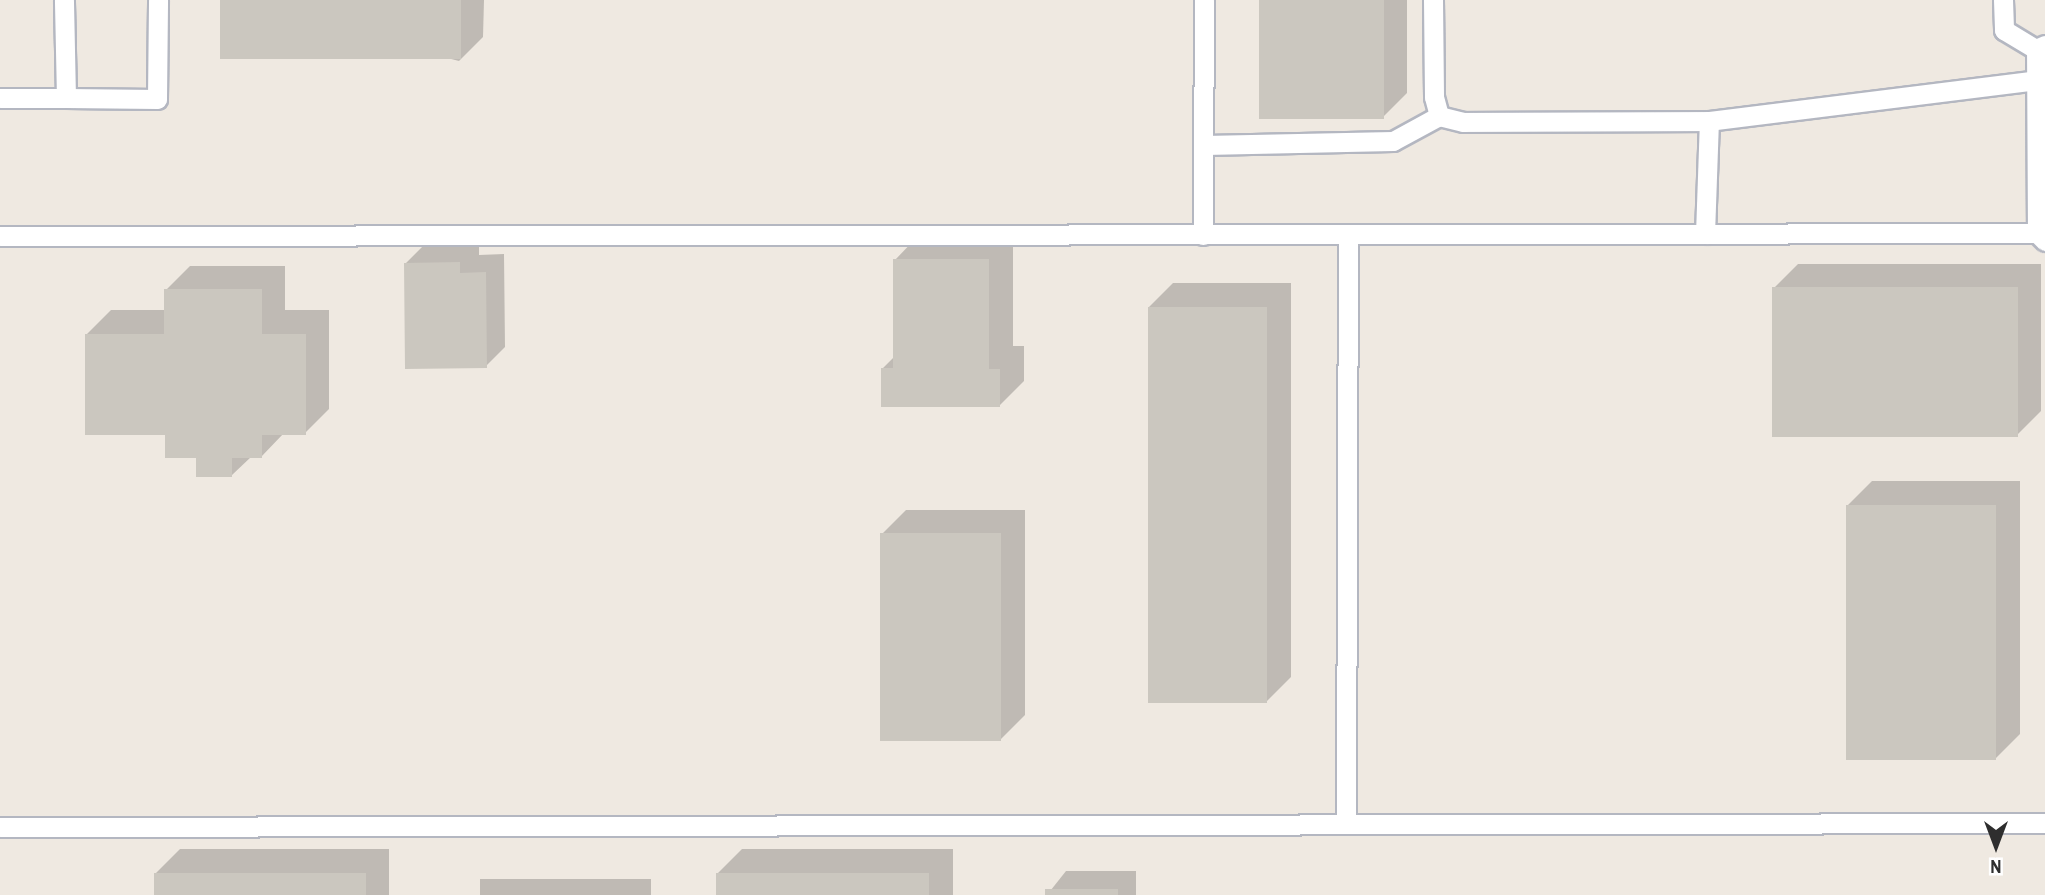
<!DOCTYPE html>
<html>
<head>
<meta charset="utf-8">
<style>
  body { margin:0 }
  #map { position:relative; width:2045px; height:895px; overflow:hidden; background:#efe9e1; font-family:"Archivo Narrow",sans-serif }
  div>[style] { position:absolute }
  .shadow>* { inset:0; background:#0003; transform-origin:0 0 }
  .building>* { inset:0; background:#cbc7bf; transform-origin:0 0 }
  .roads { filter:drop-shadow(2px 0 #b4b7c1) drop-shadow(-2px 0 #b4b7c1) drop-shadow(0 2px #b4b7c1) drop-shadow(0 -2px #b4b7c1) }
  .service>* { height:19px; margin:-9.5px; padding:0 9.5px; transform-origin:9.5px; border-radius:9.5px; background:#fff }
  span { translate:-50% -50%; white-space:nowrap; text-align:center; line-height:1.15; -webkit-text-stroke:6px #fff; paint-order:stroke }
  .north { position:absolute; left:1961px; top:811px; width:70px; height:70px; -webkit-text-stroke:5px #fff; paint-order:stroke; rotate:180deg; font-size:19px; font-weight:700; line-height:28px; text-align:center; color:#2e2e2e }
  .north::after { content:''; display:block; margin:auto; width:24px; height:32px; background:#2e2e2e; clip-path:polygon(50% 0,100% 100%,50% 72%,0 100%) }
</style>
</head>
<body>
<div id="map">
  <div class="shadow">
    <div style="clip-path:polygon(221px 0,484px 0,483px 37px,459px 61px)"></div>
    <div style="clip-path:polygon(1261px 0,1407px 0,1407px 93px,1383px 117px)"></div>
    <div style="clip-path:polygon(919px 235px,1013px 235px,1013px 346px,1024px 346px,1024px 381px,1000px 405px,883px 368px,895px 356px,895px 260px)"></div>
    <div style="clip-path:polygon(479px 244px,479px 255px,504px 254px,505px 347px,486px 366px,405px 264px,424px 245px)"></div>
    <div style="clip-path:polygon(1798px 264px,2041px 264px,2041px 411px,2017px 435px,1774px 288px)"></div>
    <div style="clip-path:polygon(190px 266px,285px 266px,285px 310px,329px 310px,329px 409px,305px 433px,284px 433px,261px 457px,251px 457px,232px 475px,167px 433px,87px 334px,111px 310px,166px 310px,166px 290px)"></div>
    <div style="clip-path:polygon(1173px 283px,1291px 283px,1291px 677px,1267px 701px,1149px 307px)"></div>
    <div style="clip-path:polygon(1872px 481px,2020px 481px,2020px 734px,1996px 758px,1848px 505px)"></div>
    <div style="clip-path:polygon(906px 510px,1025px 510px,1025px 715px,1001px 739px,882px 534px)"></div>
    <div style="clip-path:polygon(180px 849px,389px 849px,389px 895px,156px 895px,156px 873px)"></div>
    <div style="clip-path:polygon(742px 849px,953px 849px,953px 895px,718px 895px,718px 873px)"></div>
    <div style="clip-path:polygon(1066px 871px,1136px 871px,1136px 895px,1047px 895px)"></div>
    <div style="left:480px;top:879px;width:171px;height:23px"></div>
  </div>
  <div class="building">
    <div style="left:220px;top:0;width:241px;height:59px"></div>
    <div style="left:1259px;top:0;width:125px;height:119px"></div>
    <div style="clip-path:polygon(893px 259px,989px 259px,989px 369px,1000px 369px,1000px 407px,881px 407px,881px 368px,893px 368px)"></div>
    <div style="clip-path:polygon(460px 262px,460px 273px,486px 272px,487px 368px,405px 369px,404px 263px)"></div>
    <div style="left:1772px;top:287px;width:246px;height:150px"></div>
    <div style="clip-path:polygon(164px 289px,262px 289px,262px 334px,306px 334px,306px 435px,262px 435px,262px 458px,232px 458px,232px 477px,196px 477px,196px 458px,165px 458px,165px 435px,85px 435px,85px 334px,164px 334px)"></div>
    <div style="left:1148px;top:307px;width:119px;height:396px"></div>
    <div style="left:1846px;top:505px;width:150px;height:255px"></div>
    <div style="left:880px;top:533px;width:121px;height:208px"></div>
    <div style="left:154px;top:873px;width:212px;height:22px"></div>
    <div style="left:716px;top:873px;width:213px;height:22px"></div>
    <div style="left:1045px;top:889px;width:73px;height:6px"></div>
  </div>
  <div class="roads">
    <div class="service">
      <div style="left:1433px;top:0;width:97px;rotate:89.4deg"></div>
      <div style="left:1434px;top:97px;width:20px;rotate:75deg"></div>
      <div style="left:1439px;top:116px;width:25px;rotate:14deg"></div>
      <div style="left:1463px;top:122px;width:246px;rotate:-0.2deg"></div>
      <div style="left:1709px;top:121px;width:339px;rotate:-7.1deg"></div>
      <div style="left:2003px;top:0;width:30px;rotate:88deg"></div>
      <div style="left:2004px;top:30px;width:37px;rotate:31deg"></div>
      <div style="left:0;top:98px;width:66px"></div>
      <div style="left:66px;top:98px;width:98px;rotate:-91.2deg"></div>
      <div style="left:66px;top:98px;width:91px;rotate:0.6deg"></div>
      <div style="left:157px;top:99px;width:99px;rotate:-89.4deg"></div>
      <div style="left:1204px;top:145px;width:189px;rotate:-1.2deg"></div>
      <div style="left:1393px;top:141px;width:52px;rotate:-28.5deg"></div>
      <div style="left:2037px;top:233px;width:184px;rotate:-90.3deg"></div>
      <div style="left:2036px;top:49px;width:10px;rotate:-24deg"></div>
      <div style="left:1705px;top:234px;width:113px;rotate:-88deg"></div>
      <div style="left:1203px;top:235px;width:235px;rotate:-89.8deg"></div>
      <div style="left:0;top:236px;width:2037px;rotate:-0.08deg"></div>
      <div style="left:2037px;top:233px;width:11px;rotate:45deg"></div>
      <div style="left:1346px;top:824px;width:589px;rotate:-89.81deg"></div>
      <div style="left:0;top:827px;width:2045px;rotate:-0.11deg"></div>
    </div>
  </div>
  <div class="north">N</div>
</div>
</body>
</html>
